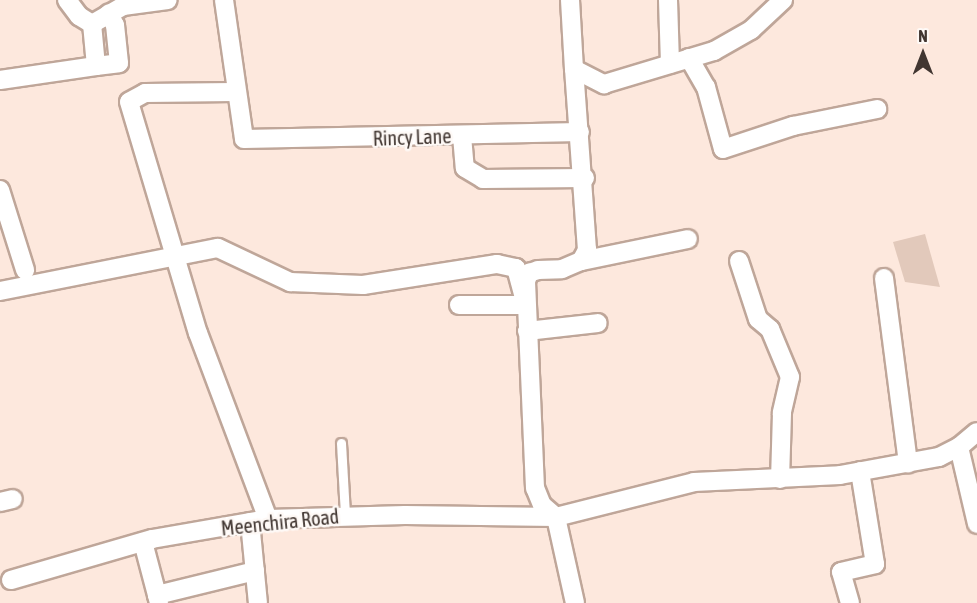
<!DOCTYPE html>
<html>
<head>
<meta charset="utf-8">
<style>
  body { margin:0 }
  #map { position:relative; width:977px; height:603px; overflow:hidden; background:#fde8dd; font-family:"Asap Condensed",sans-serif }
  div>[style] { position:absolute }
  .building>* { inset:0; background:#e2c9bb }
  .roads { filter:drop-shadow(2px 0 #bfa699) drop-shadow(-2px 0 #bfa699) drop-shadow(0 2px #bfa699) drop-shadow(0 -2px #bfa699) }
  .service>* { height:9px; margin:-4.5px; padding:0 4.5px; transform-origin:4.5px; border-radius:4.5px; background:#fff }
  .minor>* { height:18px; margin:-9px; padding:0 9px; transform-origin:9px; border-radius:9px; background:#fff }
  span { translate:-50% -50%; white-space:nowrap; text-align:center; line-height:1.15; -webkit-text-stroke:5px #fef9f6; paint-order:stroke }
  .street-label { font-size:20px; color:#413631 }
  .north { position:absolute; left:893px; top:24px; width:60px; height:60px; -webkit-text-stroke:4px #fef9f6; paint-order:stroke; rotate:0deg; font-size:16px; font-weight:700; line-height:24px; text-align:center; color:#413631 }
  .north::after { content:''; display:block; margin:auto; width:21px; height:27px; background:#413631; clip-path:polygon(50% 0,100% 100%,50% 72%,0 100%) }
</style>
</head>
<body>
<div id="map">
  <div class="building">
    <div style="clip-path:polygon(925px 234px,940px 287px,905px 282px,893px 242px)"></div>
  </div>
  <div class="roads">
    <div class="service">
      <div style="left:341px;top:443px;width:72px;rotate:86.8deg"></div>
    </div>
    <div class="minor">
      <div style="left:67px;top:0;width:20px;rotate:53deg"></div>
      <div style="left:79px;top:16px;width:15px;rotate:32deg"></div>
      <div style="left:224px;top:0;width:140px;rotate:81.8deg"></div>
      <div style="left:244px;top:139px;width:336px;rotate:-1.2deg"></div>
      <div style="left:570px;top:0;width:69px;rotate:86.7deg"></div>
      <div style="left:574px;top:69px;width:34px;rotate:27deg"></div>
      <div style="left:604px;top:84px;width:115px;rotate:-16.7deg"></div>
      <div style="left:714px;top:51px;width:43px;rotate:-29.6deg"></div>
      <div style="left:751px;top:30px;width:44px;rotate:-43.2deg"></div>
      <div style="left:668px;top:0;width:64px;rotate:88.2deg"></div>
      <div style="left:689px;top:58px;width:34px;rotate:60deg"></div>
      <div style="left:706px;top:87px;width:64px;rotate:74.7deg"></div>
      <div style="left:723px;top:149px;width:74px;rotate:-18.2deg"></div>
      <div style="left:793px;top:126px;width:86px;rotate:-11.4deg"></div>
      <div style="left:96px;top:66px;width:23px;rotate:-7deg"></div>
      <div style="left:119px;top:63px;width:38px;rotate:-96deg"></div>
      <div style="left:115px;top:25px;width:13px;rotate:-119deg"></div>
      <div style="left:0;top:80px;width:97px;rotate:-8.3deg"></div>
      <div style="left:96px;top:66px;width:42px;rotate:-95.4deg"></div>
      <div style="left:92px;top:24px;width:36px;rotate:-30deg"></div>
      <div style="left:123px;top:6px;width:45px;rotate:-7.6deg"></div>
      <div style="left:234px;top:92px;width:89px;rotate:179.4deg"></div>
      <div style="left:145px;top:93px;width:18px;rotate:151deg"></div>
      <div style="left:129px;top:102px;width:241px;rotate:73.4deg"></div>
      <div style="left:198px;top:333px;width:199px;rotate:69.4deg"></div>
      <div style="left:462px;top:136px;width:32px;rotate:85deg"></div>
      <div style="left:465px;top:168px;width:21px;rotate:31deg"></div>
      <div style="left:483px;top:179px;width:102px;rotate:-0.6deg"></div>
      <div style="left:0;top:190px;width:84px;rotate:72.6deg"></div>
      <div style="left:581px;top:261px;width:109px;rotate:-11.6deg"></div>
      <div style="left:739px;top:261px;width:61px;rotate:71.9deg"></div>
      <div style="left:758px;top:319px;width:16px;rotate:40deg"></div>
      <div style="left:770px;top:329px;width:52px;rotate:67.4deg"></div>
      <div style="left:790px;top:377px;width:37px;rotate:103deg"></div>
      <div style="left:782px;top:413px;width:66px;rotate:91.7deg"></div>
      <div style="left:884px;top:278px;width:187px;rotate:82.6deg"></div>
      <div style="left:0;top:291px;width:222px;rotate:-11.2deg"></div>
      <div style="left:218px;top:248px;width:80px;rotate:25.3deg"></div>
      <div style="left:290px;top:282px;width:73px;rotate:2.4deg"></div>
      <div style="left:363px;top:285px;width:136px;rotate:-8.9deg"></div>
      <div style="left:497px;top:264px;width:19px;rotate:12deg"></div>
      <div style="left:516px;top:268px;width:38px;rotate:75deg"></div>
      <div style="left:526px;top:305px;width:67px;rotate:180deg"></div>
      <div style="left:527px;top:331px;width:71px;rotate:-6.4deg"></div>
      <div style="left:959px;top:447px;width:79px;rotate:76.8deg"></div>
      <div style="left:0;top:502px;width:13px;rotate:-13deg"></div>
      <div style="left:556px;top:517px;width:18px;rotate:-139deg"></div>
      <div style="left:542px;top:505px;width:18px;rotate:-112deg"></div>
      <div style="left:535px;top:488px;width:207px;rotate:-92.5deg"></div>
      <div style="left:526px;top:281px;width:9px;rotate:-69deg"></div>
      <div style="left:529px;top:273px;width:9px;rotate:-18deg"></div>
      <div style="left:538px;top:270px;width:24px;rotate:-2deg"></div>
      <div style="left:562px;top:269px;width:21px;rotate:-23deg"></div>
      <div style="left:581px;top:261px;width:13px;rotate:-61deg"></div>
      <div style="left:587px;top:250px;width:181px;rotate:-94.1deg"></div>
      <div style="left:250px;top:522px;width:81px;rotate:84.4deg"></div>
      <div style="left:143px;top:542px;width:55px;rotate:75.2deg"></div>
      <div style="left:11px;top:580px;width:147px;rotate:-16.2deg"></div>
      <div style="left:152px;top:539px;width:118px;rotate:-9.8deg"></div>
      <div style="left:268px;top:519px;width:137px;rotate:-1.7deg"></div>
      <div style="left:405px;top:515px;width:151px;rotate:0.8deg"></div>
      <div style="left:159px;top:603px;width:8px;rotate:-104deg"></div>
      <div style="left:157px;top:595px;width:101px;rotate:-13.8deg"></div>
      <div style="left:575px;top:603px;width:88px;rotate:-102.5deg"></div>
      <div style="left:556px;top:517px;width:142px;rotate:-14.2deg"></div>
      <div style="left:694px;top:482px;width:146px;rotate:-2.7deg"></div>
      <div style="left:840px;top:475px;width:101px;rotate:-10.3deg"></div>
      <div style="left:939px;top:457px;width:22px;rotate:-27deg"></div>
      <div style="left:959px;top:447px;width:23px;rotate:-40deg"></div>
      <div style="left:850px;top:603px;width:32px;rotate:-106deg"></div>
      <div style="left:841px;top:572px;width:35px;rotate:-13deg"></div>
      <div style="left:875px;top:564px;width:94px;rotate:-99.2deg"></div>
    </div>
  </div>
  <div class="street-label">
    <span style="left:412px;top:137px;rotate:-2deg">Rincy Lane</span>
    <span style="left:280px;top:522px;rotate:-6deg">Meenchira Road</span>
  </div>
  <div class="north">N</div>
</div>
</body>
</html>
